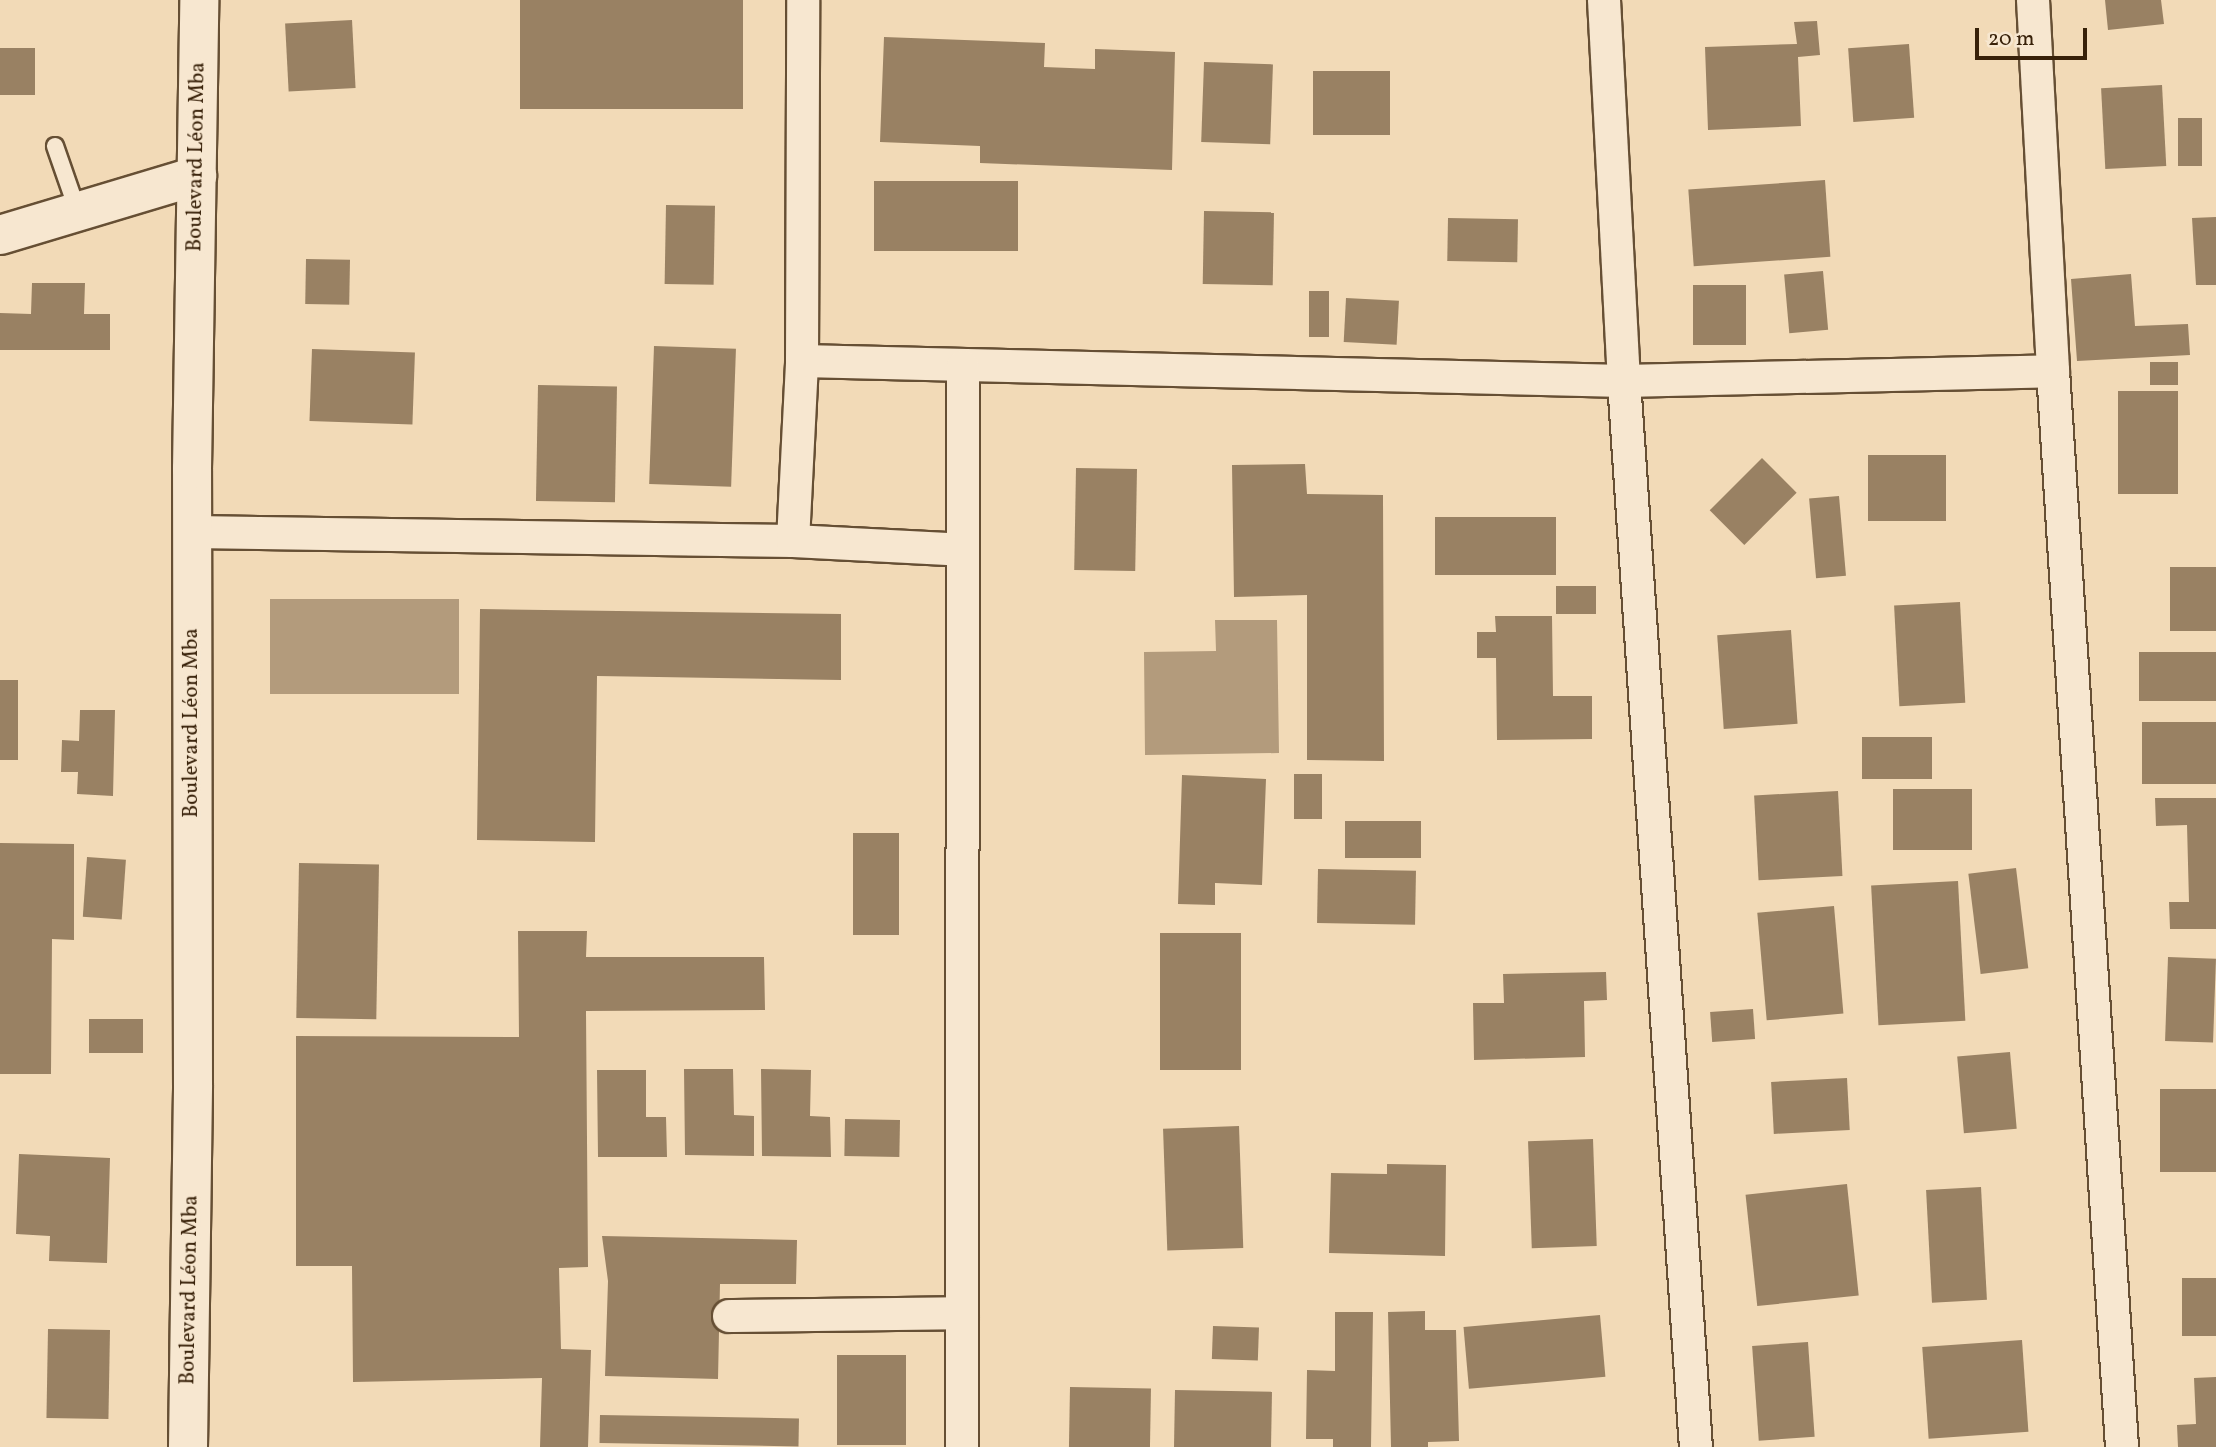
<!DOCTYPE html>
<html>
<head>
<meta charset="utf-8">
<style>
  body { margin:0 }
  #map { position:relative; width:2216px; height:1447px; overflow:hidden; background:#f2dab7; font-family:Vollkorn,serif }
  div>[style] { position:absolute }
  .water>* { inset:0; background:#b39b7c; transform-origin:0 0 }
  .building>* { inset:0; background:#998163; transform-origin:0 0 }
  .roads { filter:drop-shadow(2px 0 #664f34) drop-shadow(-2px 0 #664f34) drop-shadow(0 2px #664f34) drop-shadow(0 -2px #664f34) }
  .service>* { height:16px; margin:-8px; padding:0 8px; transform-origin:8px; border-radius:8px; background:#f7e7d0 }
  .minor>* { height:32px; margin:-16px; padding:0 16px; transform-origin:16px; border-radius:16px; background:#f7e7d0 }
  .tertiary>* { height:38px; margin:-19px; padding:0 19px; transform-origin:19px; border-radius:19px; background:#f7e7d0 }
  span { translate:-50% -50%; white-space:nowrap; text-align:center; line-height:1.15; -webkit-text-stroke:7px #f7e7d0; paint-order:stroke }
  .street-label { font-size:21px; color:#382109 }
  .scale { position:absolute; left:1975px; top:28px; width:112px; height:32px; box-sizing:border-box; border:4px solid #382109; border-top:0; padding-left:9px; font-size:21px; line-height:24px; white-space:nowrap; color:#382109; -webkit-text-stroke:5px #f7e7d0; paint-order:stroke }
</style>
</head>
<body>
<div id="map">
  <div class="water">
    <div style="left:270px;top:599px;width:189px;height:95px"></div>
    <div style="clip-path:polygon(1215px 620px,1277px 620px,1279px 753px,1145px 755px,1144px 652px,1216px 651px)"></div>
  </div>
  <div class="building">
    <div style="left:520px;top:0;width:223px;height:109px"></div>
    <div style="clip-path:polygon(2105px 0,2161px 0,2164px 24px,2108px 30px)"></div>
    <div style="left:352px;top:20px;width:68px;height:67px;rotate:87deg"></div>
    <div style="clip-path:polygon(1817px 21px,1820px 55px,1798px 57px,1801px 126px,1708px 130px,1705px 47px,1797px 44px,1794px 22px)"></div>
    <div style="clip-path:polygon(884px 37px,1045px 43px,1044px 67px,1095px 69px,1095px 49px,1175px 52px,1172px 170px,980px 163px,980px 146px,880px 142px)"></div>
    <div style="left:1909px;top:44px;width:74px;height:61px;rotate:86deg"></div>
    <div style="left:0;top:48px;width:35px;height:47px"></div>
    <div style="left:1204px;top:62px;width:69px;height:80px;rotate:2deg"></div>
    <div style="left:1313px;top:71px;width:77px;height:64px"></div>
    <div style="left:2162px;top:85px;width:81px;height:61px;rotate:87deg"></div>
    <div style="left:2178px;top:118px;width:24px;height:48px"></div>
    <div style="left:1825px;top:180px;width:77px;height:137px;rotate:86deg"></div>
    <div style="left:874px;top:181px;width:144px;height:70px"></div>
    <div style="left:666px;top:205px;width:49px;height:79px;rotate:1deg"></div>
    <div style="left:1204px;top:211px;width:70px;height:73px;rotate:1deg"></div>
    <div style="clip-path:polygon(2216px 217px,2216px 285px,2196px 285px,2192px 218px)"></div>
    <div style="left:1448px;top:218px;width:70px;height:43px;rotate:1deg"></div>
    <div style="left:306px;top:259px;width:44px;height:45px;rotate:1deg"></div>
    <div style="left:1823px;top:271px;width:59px;height:39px;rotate:85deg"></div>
    <div style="clip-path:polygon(2131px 274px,2135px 326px,2188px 324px,2190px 355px,2077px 361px,2071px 279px)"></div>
    <div style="clip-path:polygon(32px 283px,85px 283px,84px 314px,110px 314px,110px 350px,0 350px,0 313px,31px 314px)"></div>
    <div style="left:1693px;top:285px;width:53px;height:60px"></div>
    <div style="left:1309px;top:291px;width:20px;height:46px"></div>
    <div style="left:1346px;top:298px;width:53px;height:44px;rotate:3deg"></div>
    <div style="left:654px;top:346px;width:82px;height:138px;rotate:2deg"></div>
    <div style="left:312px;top:349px;width:103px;height:72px;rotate:2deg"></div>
    <div style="left:2178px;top:362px;width:23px;height:28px;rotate:90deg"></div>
    <div style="left:538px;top:385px;width:79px;height:116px;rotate:1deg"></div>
    <div style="left:2118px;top:391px;width:60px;height:103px"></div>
    <div style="left:1868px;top:455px;width:78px;height:66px"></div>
    <div style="left:1762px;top:458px;width:49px;height:74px;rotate:45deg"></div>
    <div style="clip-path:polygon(1305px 464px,1307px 494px,1383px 495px,1384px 761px,1307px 760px,1307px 595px,1234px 597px,1232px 465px)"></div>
    <div style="left:1076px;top:468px;width:61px;height:102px;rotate:1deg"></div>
    <div style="left:1839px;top:496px;width:80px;height:30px;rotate:85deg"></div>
    <div style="left:1435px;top:517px;width:121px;height:58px"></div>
    <div style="left:2216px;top:567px;width:64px;height:46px;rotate:90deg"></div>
    <div style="left:1596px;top:586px;width:28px;height:40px;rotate:90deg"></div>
    <div style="left:1960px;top:602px;width:101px;height:66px;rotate:87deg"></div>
    <div style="clip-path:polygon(480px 609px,841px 614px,841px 680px,597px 676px,595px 842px,477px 840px)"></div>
    <div style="clip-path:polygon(1495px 616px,1552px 616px,1553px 696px,1592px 696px,1592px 739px,1497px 740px,1496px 658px,1477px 658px,1477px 632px,1496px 632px)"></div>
    <div style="left:1791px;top:630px;width:94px;height:74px;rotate:86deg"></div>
    <div style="left:2216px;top:652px;width:49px;height:77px;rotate:90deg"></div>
    <div style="left:0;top:680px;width:18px;height:80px"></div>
    <div style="clip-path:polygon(80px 710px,115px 710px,113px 796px,77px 794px,78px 772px,61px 772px,62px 740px,79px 741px)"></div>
    <div style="left:2216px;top:722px;width:62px;height:74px;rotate:90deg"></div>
    <div style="left:1932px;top:737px;width:42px;height:70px;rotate:90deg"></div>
    <div style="left:1294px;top:774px;width:28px;height:45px"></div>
    <div style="clip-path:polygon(1182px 775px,1266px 779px,1262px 885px,1215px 883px,1215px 905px,1178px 904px)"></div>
    <div style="left:1893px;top:789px;width:79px;height:61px"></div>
    <div style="left:1838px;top:791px;width:85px;height:84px;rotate:87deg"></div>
    <div style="clip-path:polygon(2155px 798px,2216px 798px,2216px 929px,2170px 929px,2169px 902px,2189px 902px,2187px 825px,2156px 826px)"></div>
    <div style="left:1345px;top:821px;width:76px;height:37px"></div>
    <div style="left:853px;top:833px;width:46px;height:102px"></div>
    <div style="clip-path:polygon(0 843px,74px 844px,74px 940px,52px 939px,51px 1074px,0 1074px)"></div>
    <div style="left:87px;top:857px;width:39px;height:60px;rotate:4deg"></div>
    <div style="left:299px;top:863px;width:80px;height:155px;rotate:1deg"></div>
    <div style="left:2016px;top:868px;width:101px;height:48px;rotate:83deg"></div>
    <div style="left:1318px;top:869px;width:98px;height:54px;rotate:1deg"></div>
    <div style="left:1958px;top:881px;width:140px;height:87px;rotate:87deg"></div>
    <div style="left:1834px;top:906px;width:108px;height:77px;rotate:85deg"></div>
    <div style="clip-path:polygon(518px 931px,587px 931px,586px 957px,764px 957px,765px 1010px,586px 1011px,588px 1267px,559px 1268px,561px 1349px,591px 1350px,588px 1447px,540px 1447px,542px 1378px,353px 1382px,352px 1266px,296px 1266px,296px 1036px,519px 1037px)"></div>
    <div style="left:1241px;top:933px;width:137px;height:81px;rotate:90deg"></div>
    <div style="left:2168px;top:957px;width:48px;height:84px;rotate:2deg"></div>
    <div style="clip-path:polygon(1606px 972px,1607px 1000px,1584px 1001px,1585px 1057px,1474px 1060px,1473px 1003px,1504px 1003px,1503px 974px)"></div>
    <div style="left:1753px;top:1009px;width:30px;height:43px;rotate:86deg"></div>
    <div style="left:143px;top:1019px;width:34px;height:54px;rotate:90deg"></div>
    <div style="left:2010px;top:1052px;width:77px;height:53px;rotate:85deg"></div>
    <div style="clip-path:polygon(684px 1069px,733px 1069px,734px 1115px,754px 1116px,754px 1156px,685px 1155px)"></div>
    <div style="clip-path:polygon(761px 1069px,811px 1070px,810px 1116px,830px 1117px,831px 1157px,762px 1156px)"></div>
    <div style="clip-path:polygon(597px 1070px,646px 1070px,646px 1117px,666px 1117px,667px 1157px,598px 1157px)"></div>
    <div style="left:1847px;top:1078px;width:52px;height:76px;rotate:87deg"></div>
    <div style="left:2216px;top:1089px;width:83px;height:56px;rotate:90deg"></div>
    <div style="left:845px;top:1119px;width:55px;height:37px;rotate:1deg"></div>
    <div style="left:1239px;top:1126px;width:122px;height:76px;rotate:88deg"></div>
    <div style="left:1593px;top:1139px;width:107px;height:65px;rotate:88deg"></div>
    <div style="clip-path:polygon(19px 1154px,110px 1158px,107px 1263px,49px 1261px,50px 1236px,16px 1234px)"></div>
    <div style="clip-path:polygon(1387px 1164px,1446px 1165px,1445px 1256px,1329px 1253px,1331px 1173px,1387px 1174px)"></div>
    <div style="left:1847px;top:1184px;width:112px;height:102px;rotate:84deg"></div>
    <div style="left:1981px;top:1187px;width:113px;height:55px;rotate:87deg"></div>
    <div style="clip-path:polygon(602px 1236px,797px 1240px,796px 1284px,720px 1284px,718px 1379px,605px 1376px,608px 1281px)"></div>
    <div style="left:2182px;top:1278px;width:34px;height:58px"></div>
    <div style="clip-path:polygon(1425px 1311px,1425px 1330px,1456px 1330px,1459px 1441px,1428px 1442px,1428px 1447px,1391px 1447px,1388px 1312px)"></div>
    <div style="clip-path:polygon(1335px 1312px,1373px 1312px,1371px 1447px,1333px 1447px,1333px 1439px,1306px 1439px,1307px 1370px,1335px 1371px)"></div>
    <div style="left:1600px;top:1315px;width:62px;height:137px;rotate:85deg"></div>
    <div style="left:1213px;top:1326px;width:46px;height:33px;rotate:2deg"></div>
    <div style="left:48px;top:1329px;width:62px;height:89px;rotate:1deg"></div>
    <div style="left:2022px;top:1340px;width:92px;height:100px;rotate:86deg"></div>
    <div style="left:1808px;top:1342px;width:95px;height:56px;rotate:86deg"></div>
    <div style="left:837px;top:1355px;width:69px;height:90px"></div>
    <div style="clip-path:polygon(2216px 1377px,2216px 1447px,2178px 1447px,2177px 1425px,2196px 1424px,2194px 1378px)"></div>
    <div style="left:1070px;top:1387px;width:81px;height:60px;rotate:1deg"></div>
    <div style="left:1175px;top:1390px;width:97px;height:57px;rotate:1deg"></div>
    <div style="left:600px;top:1415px;width:199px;height:28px;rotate:1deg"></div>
  </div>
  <div class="roads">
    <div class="service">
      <div style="left:55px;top:146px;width:70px;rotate:70.8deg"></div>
    </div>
    <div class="minor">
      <div style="left:1604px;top:0;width:382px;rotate:87deg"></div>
      <div style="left:1624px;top:381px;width:1068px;rotate:86.14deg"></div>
      <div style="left:2033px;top:0;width:372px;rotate:86.9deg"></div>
      <div style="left:2053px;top:371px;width:1078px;rotate:86.33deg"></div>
      <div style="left:802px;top:361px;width:822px;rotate:1.39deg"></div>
      <div style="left:1624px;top:381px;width:429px;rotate:-1.3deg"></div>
      <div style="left:193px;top:532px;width:600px;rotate:0.86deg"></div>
      <div style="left:793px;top:541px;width:169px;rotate:3deg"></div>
      <div style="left:793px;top:541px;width:180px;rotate:-87.1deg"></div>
      <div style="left:802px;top:361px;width:361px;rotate:-89.8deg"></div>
      <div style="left:729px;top:1316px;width:233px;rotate:-0.7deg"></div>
      <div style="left:962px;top:1447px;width:1080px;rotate:-89.95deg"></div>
    </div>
    <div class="tertiary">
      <div style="left:0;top:235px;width:206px;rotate:-16.7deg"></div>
      <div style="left:188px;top:1447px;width:362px;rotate:-89.2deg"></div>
      <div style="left:193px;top:1085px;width:616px;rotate:-90.09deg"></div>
      <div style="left:192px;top:469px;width:469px;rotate:-89.1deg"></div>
    </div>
  </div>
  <div class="street-label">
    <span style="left:197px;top:157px;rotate:-89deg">Boulevard Léon Mba</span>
    <span style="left:192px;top:723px;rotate:-90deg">Boulevard Léon Mba</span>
    <span style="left:190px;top:1290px;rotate:-89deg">Boulevard Léon Mba</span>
  </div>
  <div class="scale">20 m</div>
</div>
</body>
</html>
